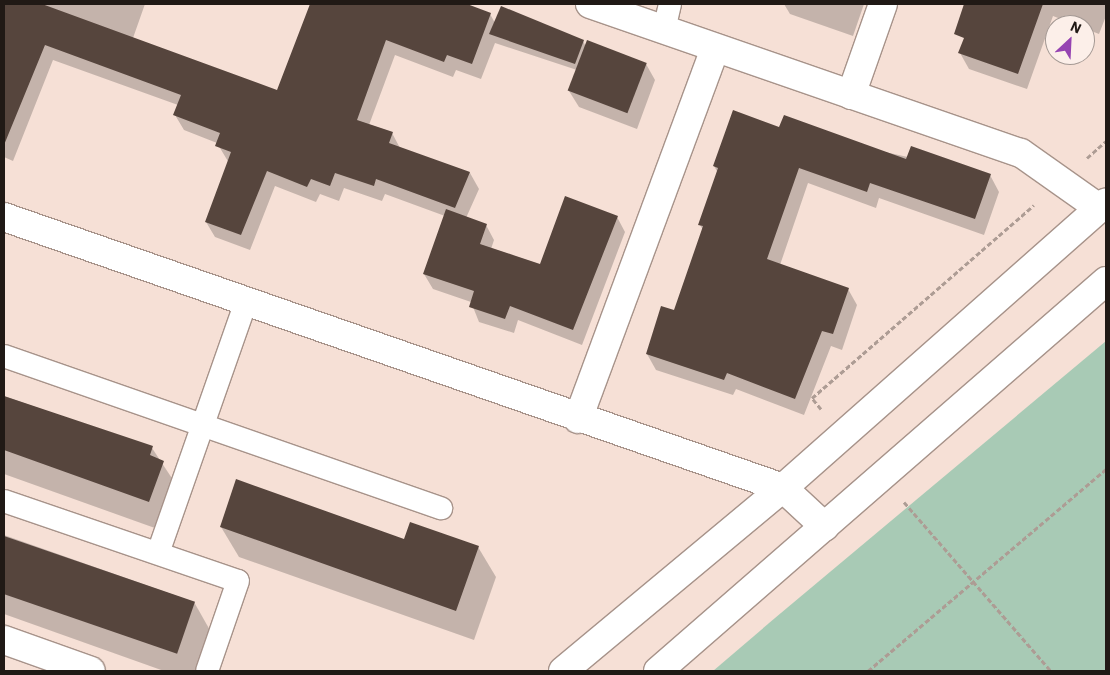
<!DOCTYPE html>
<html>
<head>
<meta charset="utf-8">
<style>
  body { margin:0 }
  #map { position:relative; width:1110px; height:675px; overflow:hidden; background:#f6e0d6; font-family:"IBM Plex Sans",sans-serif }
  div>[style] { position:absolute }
  .green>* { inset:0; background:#a8cab5 }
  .shadow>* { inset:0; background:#0003 }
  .building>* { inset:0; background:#56453d; transform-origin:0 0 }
  .path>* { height:3px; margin-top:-1.5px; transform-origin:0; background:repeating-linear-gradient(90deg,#ad9c94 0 5px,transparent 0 7.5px) }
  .roads { filter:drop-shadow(1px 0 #a7938a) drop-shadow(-1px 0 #a7938a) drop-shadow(0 1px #a7938a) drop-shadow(0 -1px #a7938a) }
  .lane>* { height:22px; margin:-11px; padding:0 11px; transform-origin:11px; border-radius:11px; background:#fff }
  .street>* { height:28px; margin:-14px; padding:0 14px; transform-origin:14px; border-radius:14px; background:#fff }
  .secondary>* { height:28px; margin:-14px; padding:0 14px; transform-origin:14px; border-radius:14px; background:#fff }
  span { translate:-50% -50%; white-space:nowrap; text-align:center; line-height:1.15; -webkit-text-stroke:5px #fcefe9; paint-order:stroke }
  .frame { position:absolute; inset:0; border:5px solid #201915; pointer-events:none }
  .north { position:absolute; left:1045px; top:15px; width:50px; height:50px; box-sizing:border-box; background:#fcefe9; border:1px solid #a49994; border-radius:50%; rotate:25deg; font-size:14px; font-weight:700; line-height:20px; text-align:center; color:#201915 }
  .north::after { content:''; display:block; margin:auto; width:18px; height:22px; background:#9644b2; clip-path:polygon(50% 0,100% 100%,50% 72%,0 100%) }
</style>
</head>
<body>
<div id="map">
  <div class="green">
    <div style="clip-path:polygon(1106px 341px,1106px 671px,713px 671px,775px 618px)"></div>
  </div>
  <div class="shadow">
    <div style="clip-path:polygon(4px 4px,145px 4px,133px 38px,278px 92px,313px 53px,331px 4px,463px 4px,490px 14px,495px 23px,583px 41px,586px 47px,646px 64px,655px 80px,637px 129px,579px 107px,569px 91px,577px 70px,495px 43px,481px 79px,456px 70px,453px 77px,395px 55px,369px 125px,392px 133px,400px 148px,470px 173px,479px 189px,466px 218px,486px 225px,494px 240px,491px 249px,541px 266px,617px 217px,625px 232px,582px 345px,518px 320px,514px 333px,479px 322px,471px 302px,433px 289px,424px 274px,445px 216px,385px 194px,382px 201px,344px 188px,339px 201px,320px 194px,316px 202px,275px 186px,250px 250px,215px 237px,206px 222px,229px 163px,217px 143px,184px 130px,175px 115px,178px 105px,53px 60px,13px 161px,4px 157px)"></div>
    <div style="clip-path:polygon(784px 4px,864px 4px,853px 36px,790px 14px)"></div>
    <div style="clip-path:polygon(977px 4px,1106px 4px,1106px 16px,1099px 34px,1053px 16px,1027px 89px,969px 69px,960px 53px)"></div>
    <div style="clip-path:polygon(780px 129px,990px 175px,999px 192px,984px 235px,879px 198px,876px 208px,808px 183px,780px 265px,848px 289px,857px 305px,842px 350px,831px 346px,804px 415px,736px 389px,733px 395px,656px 370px,647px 354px,675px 312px,703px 230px,700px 225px,718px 173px,714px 166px)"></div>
    <div style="clip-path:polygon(4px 396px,152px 448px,181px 492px,166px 532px,4px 474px)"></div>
    <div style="clip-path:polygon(221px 527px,478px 547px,496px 577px,474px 640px,239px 557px)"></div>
    <div style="clip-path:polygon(4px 535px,194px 602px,211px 632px,197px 671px,164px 671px,4px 614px)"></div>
  </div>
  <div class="building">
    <div style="clip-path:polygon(4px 4px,42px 4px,277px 90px,310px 4px,467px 4px,491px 13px,472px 64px,447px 55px,444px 62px,386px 40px,357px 120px,393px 132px,389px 143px,470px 172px,455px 208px,376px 179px,374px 186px,335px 173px,330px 186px,311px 179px,307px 187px,267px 171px,241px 235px,205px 222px,231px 152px,215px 146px,220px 133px,173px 115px,181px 95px,45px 45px,4px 145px)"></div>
    <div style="clip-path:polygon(964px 4px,1043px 4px,1018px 74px,958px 53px,964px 38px,954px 34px)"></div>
    <div style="clip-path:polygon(501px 6px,584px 40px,575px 64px,489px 34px)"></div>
    <div style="left:587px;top:40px;width:64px;height:54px;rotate:21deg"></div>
    <div style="clip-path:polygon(733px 110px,779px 127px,784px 115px,906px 159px,911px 146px,991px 174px,975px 219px,870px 183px,867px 192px,799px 168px,767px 259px,849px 288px,833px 334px,822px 331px,795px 399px,727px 373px,724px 380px,646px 354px,661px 306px,674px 310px,703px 226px,698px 225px,718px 168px,713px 166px)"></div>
    <div style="clip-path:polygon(565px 196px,618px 216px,573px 330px,510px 306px,505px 319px,469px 307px,474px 291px,423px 274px,446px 209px,487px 224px,480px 244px,540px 264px)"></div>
    <div style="clip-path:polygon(4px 396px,153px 446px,150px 455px,164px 461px,149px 502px,4px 450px)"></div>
    <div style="clip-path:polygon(236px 479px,404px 539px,410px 522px,479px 546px,456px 611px,220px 527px)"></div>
    <div style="left:4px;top:536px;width:202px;height:55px;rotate:19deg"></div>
  </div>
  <div class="path">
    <div style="left:1087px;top:158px;width:25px;rotate:-42deg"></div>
    <div style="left:821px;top:409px;width:14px;rotate:-129deg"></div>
    <div style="left:812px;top:398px;width:294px;rotate:-41deg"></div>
    <div style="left:904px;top:502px;width:224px;rotate:49deg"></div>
    <div style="left:868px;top:671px;width:312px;rotate:-40.3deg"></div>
  </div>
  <div class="roads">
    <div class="lane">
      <div style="left:664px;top:30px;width:27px;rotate:-77deg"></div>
      <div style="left:4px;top:356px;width:463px;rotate:19.2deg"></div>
      <div style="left:4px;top:501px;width:247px;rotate:18.9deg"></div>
      <div style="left:238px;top:581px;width:95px;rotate:109deg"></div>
      <div style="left:158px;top:553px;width:266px;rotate:-70.7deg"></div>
    </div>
    <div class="street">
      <div style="left:590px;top:4px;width:456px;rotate:19.1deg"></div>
      <div style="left:1021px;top:153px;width:95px;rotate:35.2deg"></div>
      <div style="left:851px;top:95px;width:96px;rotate:-70.6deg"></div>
      <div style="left:578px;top:419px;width:395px;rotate:-69.7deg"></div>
      <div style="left:4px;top:640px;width:92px;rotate:19.6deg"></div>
    </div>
    <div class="secondary">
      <div style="left:4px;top:217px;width:825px;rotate:19.18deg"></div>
      <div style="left:783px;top:488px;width:57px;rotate:42.9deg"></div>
      <div style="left:563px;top:671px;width:286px;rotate:-39.8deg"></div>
      <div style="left:783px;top:488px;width:431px;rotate:-41.5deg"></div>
      <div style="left:658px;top:671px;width:594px;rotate:-41.04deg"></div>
    </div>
  </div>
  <div class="frame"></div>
  <div class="north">N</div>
</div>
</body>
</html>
